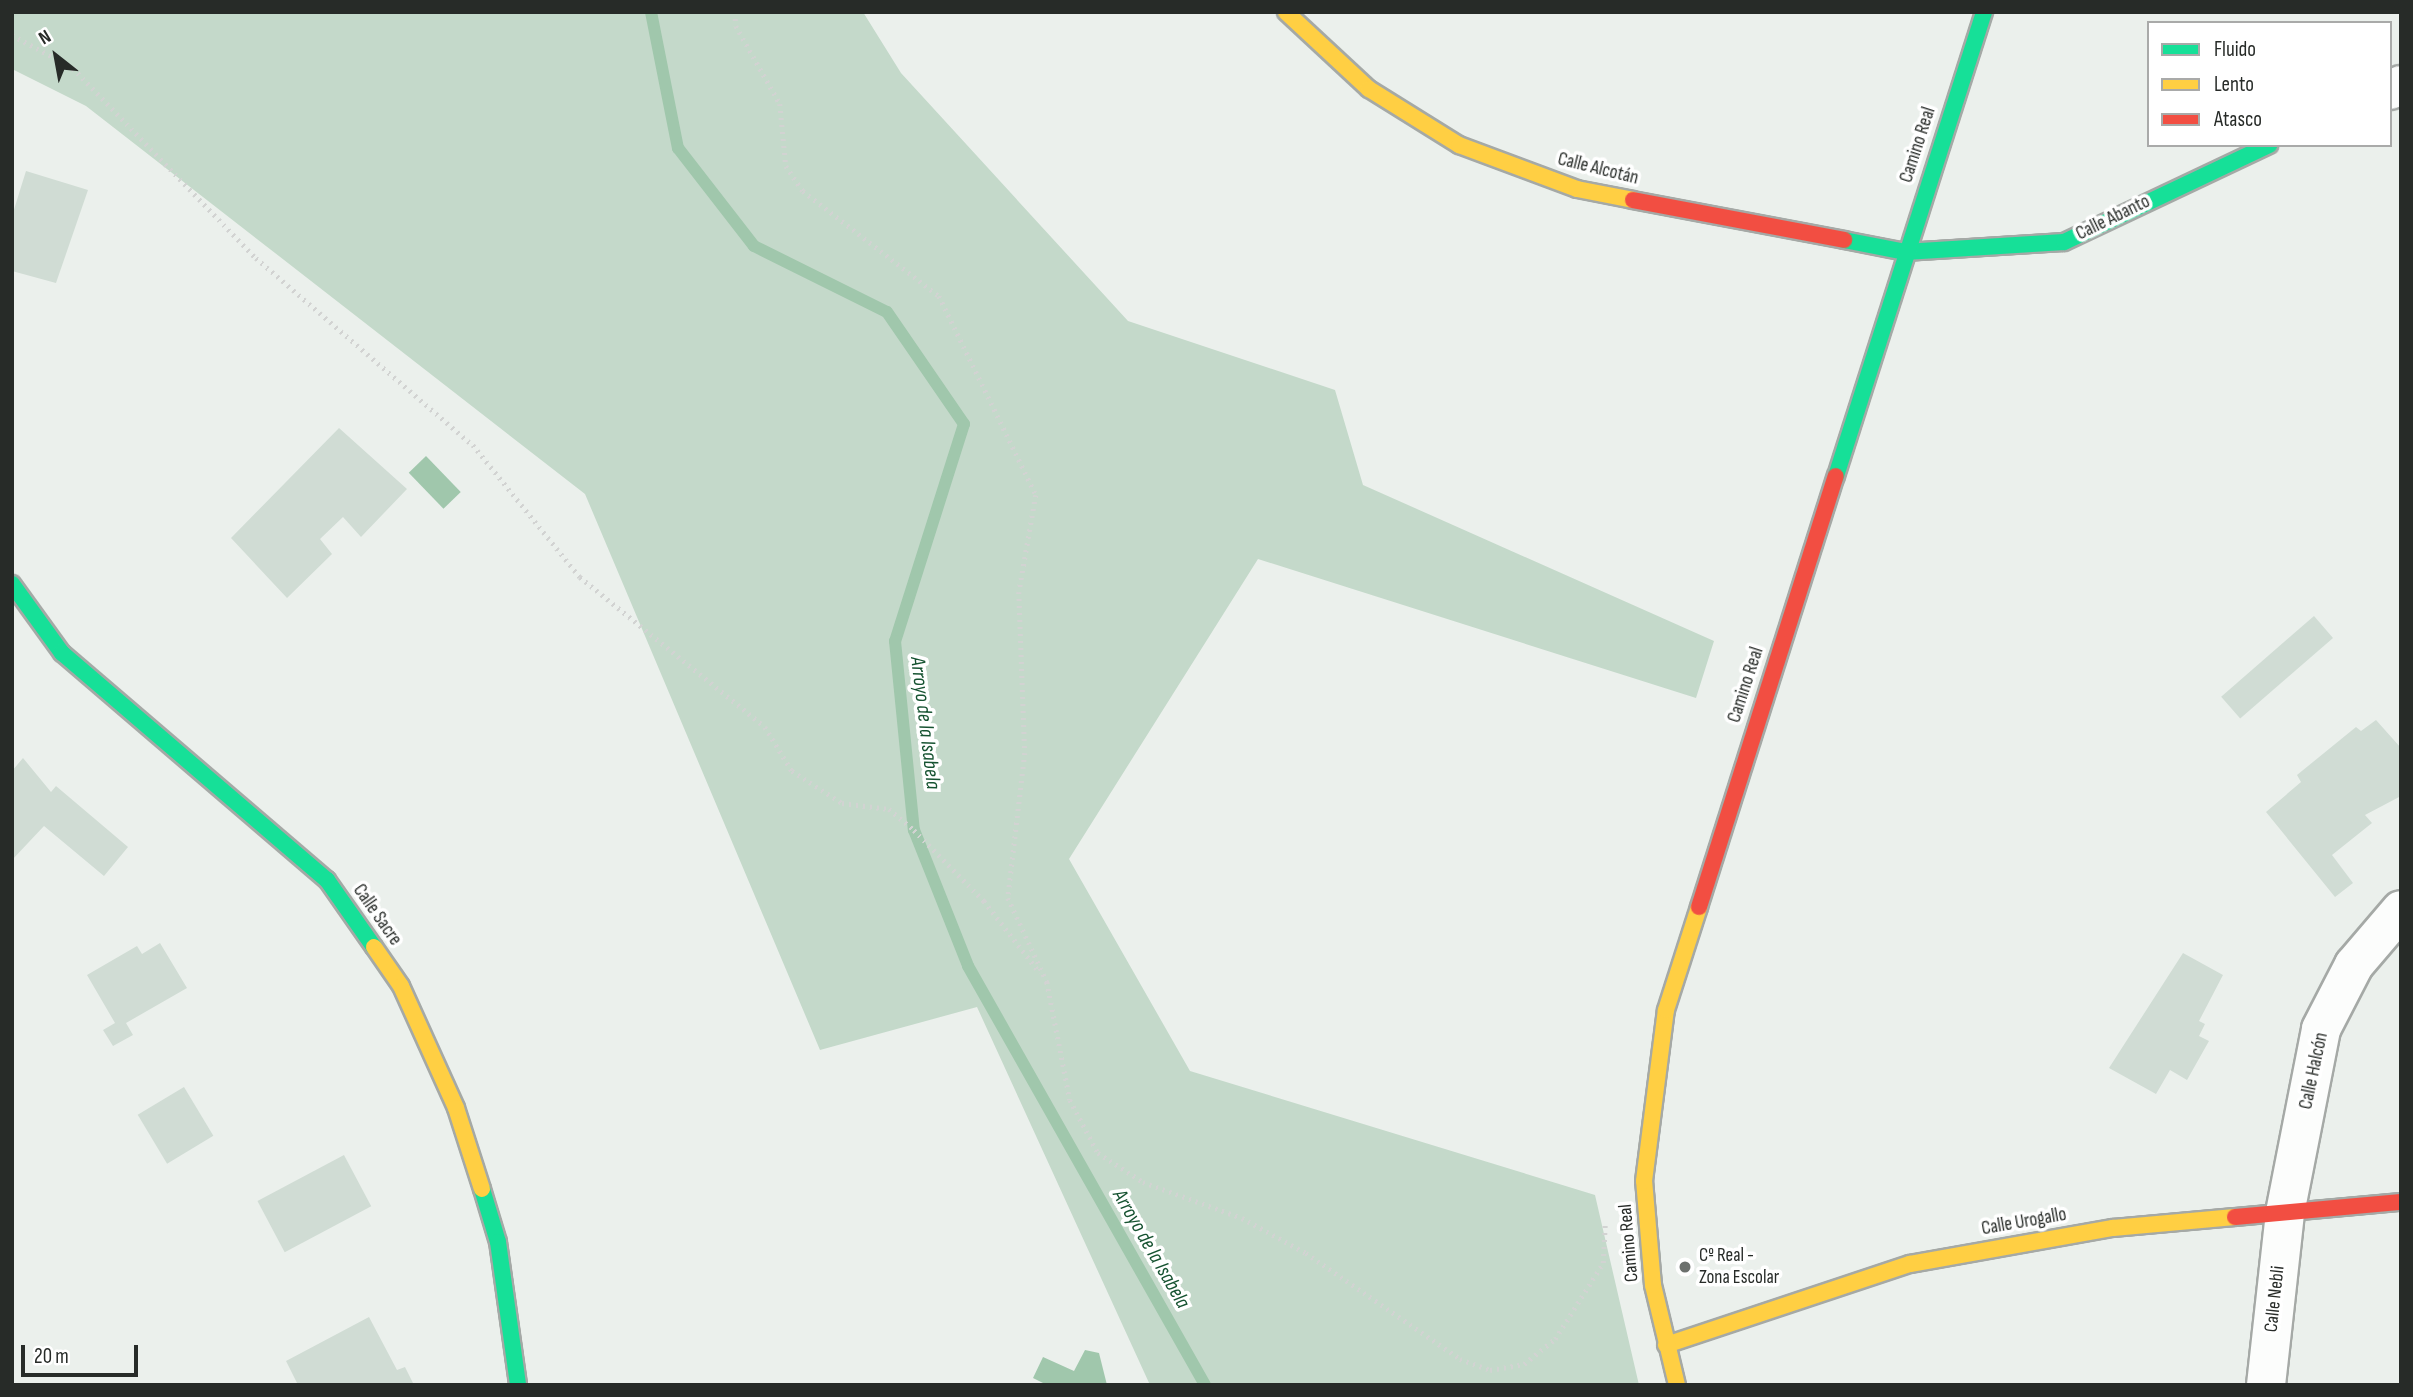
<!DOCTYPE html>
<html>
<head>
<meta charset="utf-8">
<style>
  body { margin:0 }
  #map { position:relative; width:2413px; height:1397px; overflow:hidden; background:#ebf0ec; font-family:"Sofia Sans Condensed",sans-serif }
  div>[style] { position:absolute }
  .green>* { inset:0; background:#c4d9ca }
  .water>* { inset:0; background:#a0c7ac; transform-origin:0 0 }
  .stream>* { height:12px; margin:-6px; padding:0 6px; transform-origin:6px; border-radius:6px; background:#a0c7ac }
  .building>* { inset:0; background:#d0dcd4; transform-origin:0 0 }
  .path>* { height:4.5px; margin-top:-2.25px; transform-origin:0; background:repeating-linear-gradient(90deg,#d2d3d2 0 2px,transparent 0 7px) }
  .roads { filter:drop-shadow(2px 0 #a5a9a6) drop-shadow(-2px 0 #a5a9a6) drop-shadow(0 2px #a5a9a6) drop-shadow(0 -2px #a5a9a6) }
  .street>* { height:38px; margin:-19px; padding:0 19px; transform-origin:19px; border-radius:19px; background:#fcfdfc }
  .fast>* { height:16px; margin:-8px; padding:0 8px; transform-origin:8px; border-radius:8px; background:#16e098 }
  .slow>* { height:16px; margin:-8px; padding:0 8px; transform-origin:8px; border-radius:8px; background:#ffcf43 }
  .jam>* { height:16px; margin:-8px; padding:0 8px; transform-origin:8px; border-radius:8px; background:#f24e42 }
  .dots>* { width:19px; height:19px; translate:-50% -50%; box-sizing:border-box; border:4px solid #fff; border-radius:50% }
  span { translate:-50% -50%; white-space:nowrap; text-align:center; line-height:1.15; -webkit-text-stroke:7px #fff; paint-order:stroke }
  .street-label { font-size:19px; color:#272b28 }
  .poi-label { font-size:19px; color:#272b28 }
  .left { translate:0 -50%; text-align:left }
  .water-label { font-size:21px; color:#165331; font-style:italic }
  .frame { position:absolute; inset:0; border:14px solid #272b28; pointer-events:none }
  .legend { position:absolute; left:2147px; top:21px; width:245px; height:126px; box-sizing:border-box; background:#fff; border:2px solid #a9aaa9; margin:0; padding:9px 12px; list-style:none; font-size:21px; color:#272b28 }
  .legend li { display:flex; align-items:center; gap:14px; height:35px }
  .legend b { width:35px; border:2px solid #a9aaa9 }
  .north { position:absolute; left:21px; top:21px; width:70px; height:70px; -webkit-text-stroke:5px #fff; paint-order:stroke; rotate:329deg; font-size:19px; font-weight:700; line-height:28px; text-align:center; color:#272b28 }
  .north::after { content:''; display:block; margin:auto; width:24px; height:32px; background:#272b28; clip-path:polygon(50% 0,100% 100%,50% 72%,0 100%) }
  .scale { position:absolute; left:21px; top:1345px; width:117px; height:32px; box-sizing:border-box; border:4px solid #272b28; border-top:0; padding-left:9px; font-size:21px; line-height:24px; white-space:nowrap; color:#272b28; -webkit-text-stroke:5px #fff; paint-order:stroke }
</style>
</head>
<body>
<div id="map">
  <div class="green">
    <div style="clip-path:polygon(12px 12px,863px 12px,901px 73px,1128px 321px,1335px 390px,1363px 485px,1714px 641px,1696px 698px,1258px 559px,1069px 859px,1190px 1071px,1595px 1195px,1639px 1385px,1150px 1385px,977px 1007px,820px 1050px,585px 494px,86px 106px,12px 69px)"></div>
  </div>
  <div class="water">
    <div style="left:426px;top:456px;width:50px;height:24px;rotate:46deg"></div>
    <div style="clip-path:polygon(1085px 1350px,1099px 1353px,1107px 1385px,1047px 1385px,1033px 1378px,1043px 1357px,1074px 1371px)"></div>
  </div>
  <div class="stream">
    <div style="left:651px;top:12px;width:139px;rotate:78.8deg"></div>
    <div style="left:678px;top:148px;width:124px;rotate:52.2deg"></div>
    <div style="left:754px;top:246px;width:148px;rotate:26.4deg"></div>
    <div style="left:887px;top:312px;width:136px;rotate:55.5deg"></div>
    <div style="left:964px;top:424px;width:228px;rotate:107.6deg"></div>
    <div style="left:895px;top:641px;width:190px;rotate:84.3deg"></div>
    <div style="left:914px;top:830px;width:146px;rotate:68.3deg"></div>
    <div style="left:968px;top:966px;width:481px;rotate:60.5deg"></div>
  </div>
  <div class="building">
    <div style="clip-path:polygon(26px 171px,88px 190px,56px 283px,12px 271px,12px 216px)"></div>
    <div style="clip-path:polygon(339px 428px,407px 489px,361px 537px,343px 517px,320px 539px,332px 554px,287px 598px,231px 538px)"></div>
    <div style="left:2314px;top:616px;width:29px;height:123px;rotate:49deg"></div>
    <div style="clip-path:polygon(2376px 720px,2401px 748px,2401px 796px,2365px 815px,2372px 823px,2332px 855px,2353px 883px,2335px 897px,2266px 812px,2301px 782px,2297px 775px,2356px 727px,2361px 731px)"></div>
    <div style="clip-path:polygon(23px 758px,51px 792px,56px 786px,128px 847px,104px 876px,44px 826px,12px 860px,12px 771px)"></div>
    <div style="clip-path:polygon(160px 943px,187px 988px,126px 1023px,133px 1035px,113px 1046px,103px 1030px,115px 1023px,87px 975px,137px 946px,142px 954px)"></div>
    <div style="clip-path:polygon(2183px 953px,2223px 975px,2199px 1021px,2205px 1024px,2199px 1036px,2209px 1041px,2187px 1080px,2170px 1070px,2156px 1094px,2109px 1068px)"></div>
    <div style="left:184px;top:1087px;width:57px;height:54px;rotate:59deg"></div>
    <div style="left:344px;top:1155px;width:58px;height:98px;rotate:62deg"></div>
    <div style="clip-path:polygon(369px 1317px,397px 1370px,405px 1367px,414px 1385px,298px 1385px,286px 1361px)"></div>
  </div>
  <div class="path">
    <div style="left:735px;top:12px;width:14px;rotate:86deg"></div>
    <div style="left:736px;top:26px;width:90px;rotate:60.6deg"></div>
    <div style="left:780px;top:104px;width:62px;rotate:84.5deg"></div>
    <div style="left:786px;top:166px;width:30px;rotate:56deg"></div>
    <div style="left:803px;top:191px;width:172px;rotate:37.7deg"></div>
    <div style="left:939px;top:296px;width:221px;rotate:64deg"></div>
    <div style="left:1036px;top:495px;width:98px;rotate:99.9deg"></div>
    <div style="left:1019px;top:592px;width:161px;rotate:87.9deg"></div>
    <div style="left:1025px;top:753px;width:146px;rotate:96.7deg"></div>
    <div style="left:1008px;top:898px;width:93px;rotate:65.1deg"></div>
    <div style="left:1047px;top:982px;width:120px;rotate:79deg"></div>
    <div style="left:1070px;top:1100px;width:60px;rotate:62.2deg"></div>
    <div style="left:1098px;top:1153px;width:54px;rotate:32.8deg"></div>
    <div style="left:1143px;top:1182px;width:105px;rotate:20deg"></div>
    <div style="left:1242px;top:1218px;width:73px;rotate:28.7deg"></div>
    <div style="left:1306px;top:1253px;width:187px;rotate:34.5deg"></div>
    <div style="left:1460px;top:1359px;width:32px;rotate:20deg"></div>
    <div style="left:1490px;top:1370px;width:35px;rotate:-10deg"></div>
    <div style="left:1524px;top:1364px;width:40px;rotate:-39deg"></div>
    <div style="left:1555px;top:1339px;width:90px;rotate:-57.7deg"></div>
    <div style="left:1603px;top:1263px;width:39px;rotate:-87deg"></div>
    <div style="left:12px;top:35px;width:69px;rotate:28.4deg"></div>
    <div style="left:73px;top:68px;width:264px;rotate:46.1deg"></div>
    <div style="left:256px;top:258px;width:286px;rotate:40.8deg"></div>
    <div style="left:473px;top:445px;width:170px;rotate:51deg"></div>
    <div style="left:580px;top:577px;width:238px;rotate:39deg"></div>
    <div style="left:765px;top:727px;width:52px;rotate:58.5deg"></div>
    <div style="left:792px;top:771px;width:59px;rotate:32.6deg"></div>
    <div style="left:842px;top:803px;width:47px;rotate:7.3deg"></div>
    <div style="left:889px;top:809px;width:33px;rotate:40deg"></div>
    <div style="left:914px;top:830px;width:100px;rotate:45.4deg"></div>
    <div style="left:984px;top:901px;width:91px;rotate:52.1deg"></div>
  </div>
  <div class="roads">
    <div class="street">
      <div style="left:2390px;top:90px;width:12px;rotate:-24deg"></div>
      <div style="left:2266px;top:1385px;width:173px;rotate:-83.7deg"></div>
      <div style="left:2285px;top:1213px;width:187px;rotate:-78.9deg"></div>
      <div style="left:2321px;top:1029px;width:72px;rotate:-62.7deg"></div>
      <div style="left:2354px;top:965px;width:72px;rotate:-49.5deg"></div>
    </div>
    <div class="fast">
      <div style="left:1844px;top:240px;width:62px;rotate:11.1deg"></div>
      <div style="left:1905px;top:252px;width:159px;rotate:-3.6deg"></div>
      <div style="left:2064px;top:242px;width:227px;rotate:-25.3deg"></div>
      <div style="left:1836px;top:476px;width:487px;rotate:-72.3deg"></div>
      <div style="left:12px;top:584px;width:85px;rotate:54.1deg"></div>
      <div style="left:62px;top:653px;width:349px;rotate:40.6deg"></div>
      <div style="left:327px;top:880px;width:82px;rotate:55deg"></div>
      <div style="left:482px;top:1189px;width:55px;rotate:73.2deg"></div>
      <div style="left:498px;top:1242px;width:144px;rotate:82deg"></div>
    </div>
    <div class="slow">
      <div style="left:1286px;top:12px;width:113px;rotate:42.9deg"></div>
      <div style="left:1369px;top:89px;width:106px;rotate:31.9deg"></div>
      <div style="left:1459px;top:145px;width:126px;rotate:20.4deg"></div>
      <div style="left:1577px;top:189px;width:57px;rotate:11.1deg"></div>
      <div style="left:374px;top:947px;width:47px;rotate:55.3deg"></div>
      <div style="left:401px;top:986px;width:134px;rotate:65.7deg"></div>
      <div style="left:456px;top:1108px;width:85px;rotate:72.2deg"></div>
      <div style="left:1666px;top:1345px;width:257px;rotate:-18.4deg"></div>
      <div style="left:1910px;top:1264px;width:206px;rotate:-10.1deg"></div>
      <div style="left:2113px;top:1228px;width:122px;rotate:-5.2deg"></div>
      <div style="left:1677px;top:1385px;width:103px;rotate:-103.5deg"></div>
      <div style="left:1653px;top:1285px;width:104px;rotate:-94.9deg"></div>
      <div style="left:1644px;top:1181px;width:172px;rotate:-82.7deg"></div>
      <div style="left:1666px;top:1010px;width:108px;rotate:-72.2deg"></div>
    </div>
    <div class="jam">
      <div style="left:1633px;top:200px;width:215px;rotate:10.7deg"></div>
      <div style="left:1699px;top:907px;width:452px;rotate:-72.4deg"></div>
      <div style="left:2235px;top:1217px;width:167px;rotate:-5.2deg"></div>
    </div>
  </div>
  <div class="dots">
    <div style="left:1685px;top:1267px;background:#6c706d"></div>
  </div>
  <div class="street-label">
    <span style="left:1918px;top:145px;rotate:-72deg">Camino Real</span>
    <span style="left:1598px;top:169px;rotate:14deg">Calle Alcotán</span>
    <span style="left:2113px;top:218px;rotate:-26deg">Calle Abanto</span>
    <span style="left:1746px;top:685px;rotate:-72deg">Camino Real</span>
    <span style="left:377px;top:915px;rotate:55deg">Calle Sacre</span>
    <span style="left:2314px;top:1071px;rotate:-78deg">Calle Halcón</span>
    <span style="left:2024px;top:1222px;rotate:-10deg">Calle Urogallo</span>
    <span style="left:1629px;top:1243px;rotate:-95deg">Camino Real</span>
    <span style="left:2275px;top:1299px;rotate:-84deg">Calle Nebli</span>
  </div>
  <div class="poi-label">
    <span class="left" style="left:1699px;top:1267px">Cº Real -<br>Zona Escolar</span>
  </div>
  <div class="water-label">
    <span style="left:925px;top:723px;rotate:83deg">Arroyo de la Isabela</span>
    <span style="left:1151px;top:1249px;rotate:60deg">Arroyo de la Isabela</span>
  </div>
  <div class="frame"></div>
  <ul class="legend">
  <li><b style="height:9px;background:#16e098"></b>Fluido</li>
  <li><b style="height:9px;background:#ffcf43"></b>Lento</li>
  <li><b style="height:9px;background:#f24e42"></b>Atasco</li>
  </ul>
  <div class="north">N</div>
  <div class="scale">20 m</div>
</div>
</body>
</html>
